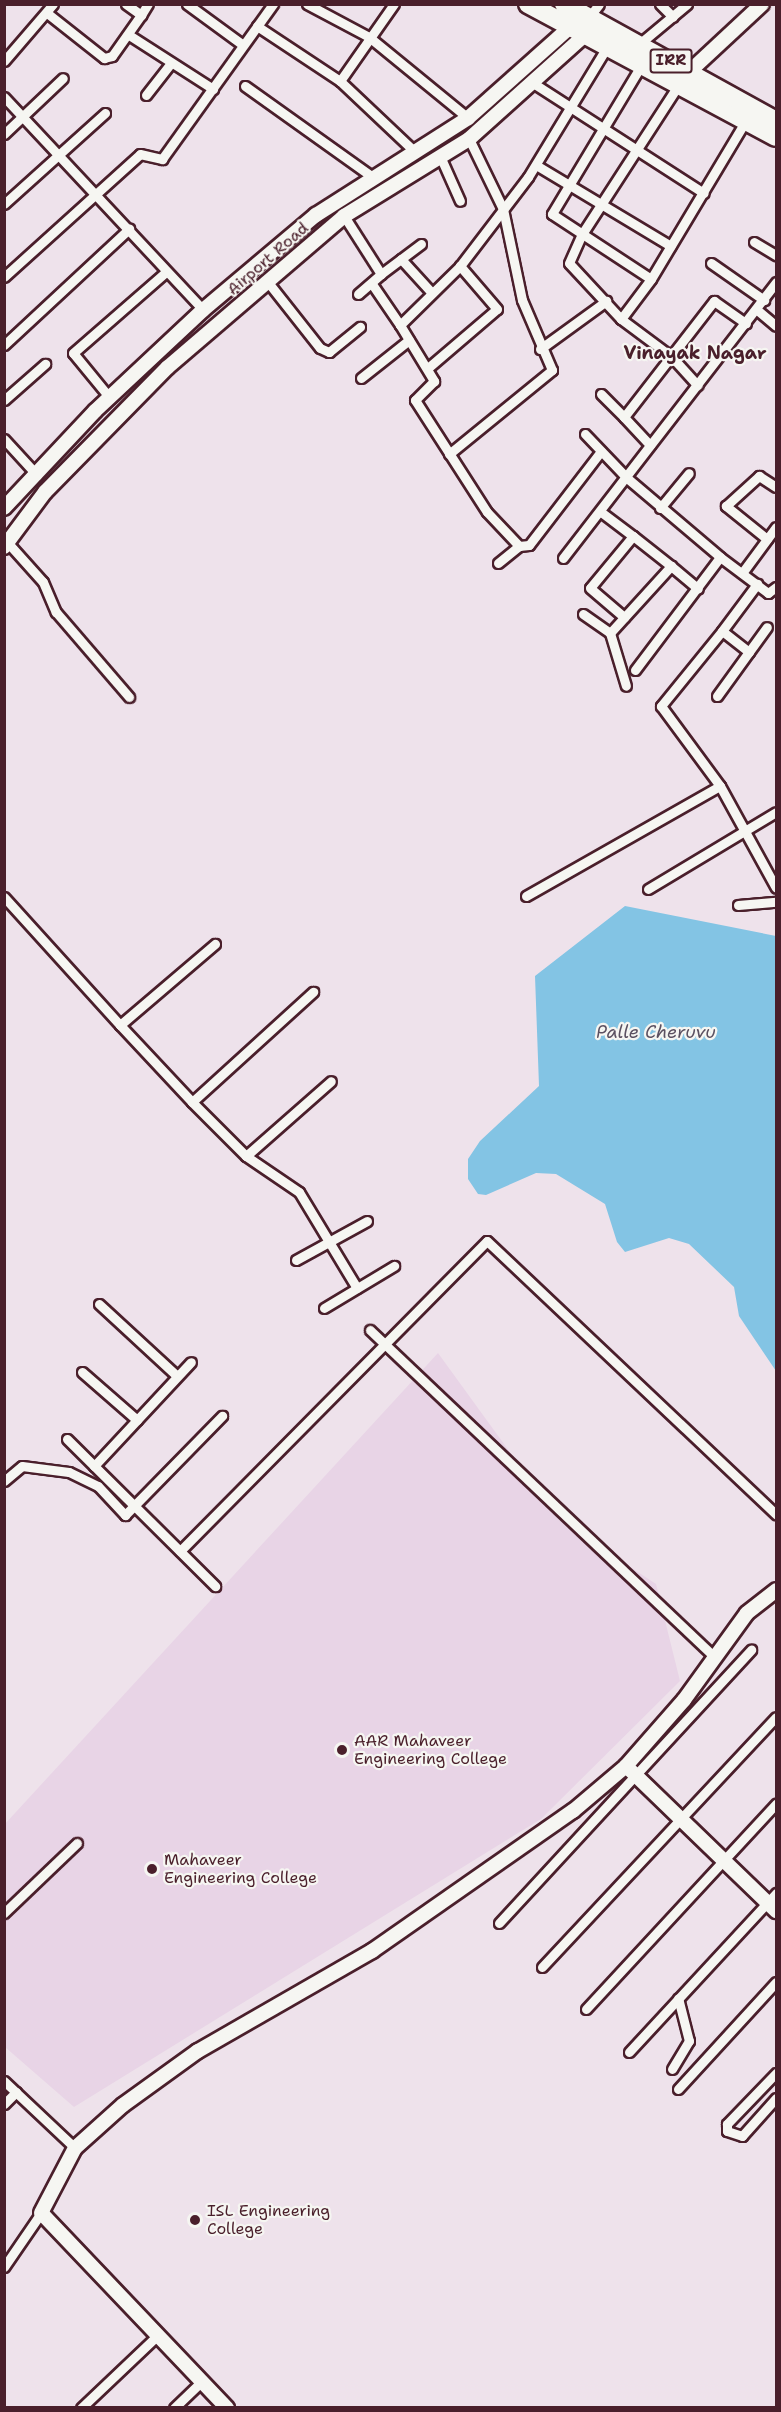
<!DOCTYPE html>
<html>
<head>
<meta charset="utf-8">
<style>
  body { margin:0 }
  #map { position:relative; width:781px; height:2412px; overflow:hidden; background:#eee2eb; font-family:"Shantell Sans",sans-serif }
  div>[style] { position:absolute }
  .built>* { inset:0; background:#e8d4e6 }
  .water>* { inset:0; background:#83c4e4 }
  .roads { filter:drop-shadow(2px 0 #4a1f2b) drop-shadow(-2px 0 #4a1f2b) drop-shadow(0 2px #4a1f2b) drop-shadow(0 -2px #4a1f2b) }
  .street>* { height:9px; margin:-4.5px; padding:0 4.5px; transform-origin:4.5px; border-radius:4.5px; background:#f6f6f2 }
  .secondary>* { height:14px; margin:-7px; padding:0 7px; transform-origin:7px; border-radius:7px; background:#f6f6f2 }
  .highway>* { height:18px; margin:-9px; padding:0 9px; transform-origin:9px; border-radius:9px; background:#f6f6f2 }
  .dots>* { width:16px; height:16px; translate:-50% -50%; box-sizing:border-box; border:3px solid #f6f6f2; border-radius:50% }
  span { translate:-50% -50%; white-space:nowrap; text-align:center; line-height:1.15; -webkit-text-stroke:4.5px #f6f6f2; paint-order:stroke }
  .shield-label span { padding:2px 4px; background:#f6f6f2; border:2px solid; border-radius:4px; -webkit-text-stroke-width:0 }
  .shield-label { font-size:15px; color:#4a1f2b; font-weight:700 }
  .street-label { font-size:16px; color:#4a1f2b }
  .poi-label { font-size:16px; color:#4a1f2b }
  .left { translate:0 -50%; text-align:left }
  .neighbourhood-label { font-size:18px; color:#4a1f2b; font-weight:700 }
  .water-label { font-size:18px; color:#5b5162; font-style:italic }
  .frame { position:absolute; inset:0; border:6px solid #4a1f2b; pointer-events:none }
</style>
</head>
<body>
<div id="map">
  <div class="built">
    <div style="clip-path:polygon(438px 1353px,559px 1520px,656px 1584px,680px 1681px,541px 1819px,74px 2107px,5px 2047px,4px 1825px)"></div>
  </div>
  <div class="water">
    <div style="clip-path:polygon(625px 906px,776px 936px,776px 1371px,739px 1316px,734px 1287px,689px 1244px,669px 1238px,625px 1252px,617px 1242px,605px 1204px,556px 1174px,536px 1173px,486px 1195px,478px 1194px,468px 1179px,468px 1159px,480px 1141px,539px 1086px,535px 976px)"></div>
  </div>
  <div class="roads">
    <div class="street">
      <div style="left:126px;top:4px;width:19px;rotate:36deg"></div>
      <div style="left:141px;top:15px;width:13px;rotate:-58deg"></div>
      <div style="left:187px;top:4px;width:69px;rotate:36.2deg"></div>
      <div style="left:307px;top:4px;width:70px;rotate:28deg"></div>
      <div style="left:369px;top:37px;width:128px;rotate:39.3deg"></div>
      <div style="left:660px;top:4px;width:18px;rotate:45deg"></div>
      <div style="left:47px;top:13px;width:73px;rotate:38.3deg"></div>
      <div style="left:104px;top:58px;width:8px;rotate:-14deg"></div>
      <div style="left:112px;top:56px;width:50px;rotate:-54.7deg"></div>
      <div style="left:589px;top:17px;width:16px;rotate:-52deg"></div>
      <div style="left:257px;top:26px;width:100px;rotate:33.5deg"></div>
      <div style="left:340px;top:81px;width:103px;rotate:43.4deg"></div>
      <div style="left:129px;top:35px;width:100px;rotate:32.7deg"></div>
      <div style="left:638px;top:45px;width:64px;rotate:-39.9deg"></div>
      <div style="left:4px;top:61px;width:75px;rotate:-49.3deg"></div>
      <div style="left:642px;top:64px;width:175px;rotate:121deg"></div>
      <div style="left:552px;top:214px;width:118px;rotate:33.3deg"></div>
      <div style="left:651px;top:279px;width:50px;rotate:126.9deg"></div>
      <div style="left:621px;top:319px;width:64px;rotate:36.7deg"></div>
      <div style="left:672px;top:357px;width:38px;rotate:48deg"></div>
      <div style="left:340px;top:81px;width:94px;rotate:-55deg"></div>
      <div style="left:533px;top:83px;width:203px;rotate:32.8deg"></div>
      <div style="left:245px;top:86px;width:158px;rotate:35.5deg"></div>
      <div style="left:146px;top:95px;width:39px;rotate:-52deg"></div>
      <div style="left:4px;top:97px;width:291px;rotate:46.9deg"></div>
      <div style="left:4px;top:134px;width:81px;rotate:-43.5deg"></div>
      <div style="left:440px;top:156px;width:49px;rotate:66deg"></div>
      <div style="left:536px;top:165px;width:157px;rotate:31deg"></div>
      <div style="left:4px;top:204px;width:136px;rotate:-42deg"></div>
      <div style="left:344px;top:216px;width:69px;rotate:57.5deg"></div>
      <div style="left:381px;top:274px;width:50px;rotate:-36.9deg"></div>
      <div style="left:754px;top:242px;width:26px;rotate:31deg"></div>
      <div style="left:401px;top:259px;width:46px;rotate:47.6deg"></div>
      <div style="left:711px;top:263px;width:65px;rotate:34.9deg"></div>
      <div style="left:4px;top:277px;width:183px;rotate:-42.1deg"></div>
      <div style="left:140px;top:154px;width:23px;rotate:13deg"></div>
      <div style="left:162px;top:159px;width:191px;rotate:-54.4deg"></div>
      <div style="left:651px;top:279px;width:185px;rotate:-59.1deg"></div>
      <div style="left:267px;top:281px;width:85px;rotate:51.7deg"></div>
      <div style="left:320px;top:348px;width:10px;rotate:24deg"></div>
      <div style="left:329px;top:352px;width:40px;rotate:-39deg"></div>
      <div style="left:372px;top:284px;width:50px;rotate:55.7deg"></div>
      <div style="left:400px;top:325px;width:84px;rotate:-44.5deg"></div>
      <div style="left:460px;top:266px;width:112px;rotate:-52.6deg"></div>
      <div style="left:528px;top:177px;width:156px;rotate:-58.7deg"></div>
      <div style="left:358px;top:294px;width:30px;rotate:-41deg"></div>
      <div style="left:756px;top:309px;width:26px;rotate:40deg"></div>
      <div style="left:621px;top:319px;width:76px;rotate:-132.9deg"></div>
      <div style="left:569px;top:263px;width:32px;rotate:-66deg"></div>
      <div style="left:582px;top:234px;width:179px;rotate:-57.1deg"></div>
      <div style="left:400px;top:325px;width:66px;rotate:58.7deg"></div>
      <div style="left:434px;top:381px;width:27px;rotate:135deg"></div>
      <div style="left:415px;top:400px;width:133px;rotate:57.3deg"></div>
      <div style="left:487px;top:512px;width:47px;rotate:46.7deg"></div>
      <div style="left:519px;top:546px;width:10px;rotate:-6deg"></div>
      <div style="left:529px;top:545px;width:118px;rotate:-52.5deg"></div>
      <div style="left:4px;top:345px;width:171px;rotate:-42.9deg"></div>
      <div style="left:540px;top:349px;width:82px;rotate:-36deg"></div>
      <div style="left:429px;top:367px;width:89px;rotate:-40.5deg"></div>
      <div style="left:497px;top:309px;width:57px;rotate:-130.7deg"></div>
      <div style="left:361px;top:378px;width:61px;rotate:-38.4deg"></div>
      <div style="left:601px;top:394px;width:33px;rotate:45deg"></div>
      <div style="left:110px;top:398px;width:58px;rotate:-129.4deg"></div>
      <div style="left:73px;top:353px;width:123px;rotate:-41.1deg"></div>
      <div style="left:4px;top:400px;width:55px;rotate:-41.3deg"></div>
      <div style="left:585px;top:434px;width:61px;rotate:46.3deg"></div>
      <div style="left:627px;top:478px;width:122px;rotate:40.3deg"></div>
      <div style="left:720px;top:557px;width:60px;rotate:36.9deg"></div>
      <div style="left:768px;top:593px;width:10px;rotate:-37deg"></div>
      <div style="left:4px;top:439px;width:49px;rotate:47.5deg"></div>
      <div style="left:650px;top:445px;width:38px;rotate:-133deg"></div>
      <div style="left:624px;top:417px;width:147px;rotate:-52.2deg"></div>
      <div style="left:714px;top:301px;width:39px;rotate:35deg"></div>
      <div style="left:449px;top:454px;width:133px;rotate:-39.2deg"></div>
      <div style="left:552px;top:370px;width:76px;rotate:-113.2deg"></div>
      <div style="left:522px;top:300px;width:93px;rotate:-101.8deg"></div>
      <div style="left:503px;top:209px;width:78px;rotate:-115.9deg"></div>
      <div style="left:660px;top:508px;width:45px;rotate:-50.4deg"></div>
      <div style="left:601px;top:512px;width:40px;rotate:37deg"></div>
      <div style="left:633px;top:536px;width:67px;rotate:129.6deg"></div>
      <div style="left:590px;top:588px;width:45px;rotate:40.5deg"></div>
      <div style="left:767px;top:539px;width:53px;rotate:-141.2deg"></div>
      <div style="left:726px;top:506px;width:45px;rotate:-42.3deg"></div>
      <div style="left:759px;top:476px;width:20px;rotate:33deg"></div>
      <div style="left:8px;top:543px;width:52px;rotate:48.1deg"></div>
      <div style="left:43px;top:582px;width:33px;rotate:67deg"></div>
      <div style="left:56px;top:612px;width:112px;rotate:49.3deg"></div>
      <div style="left:563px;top:558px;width:349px;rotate:-52.3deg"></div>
      <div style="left:498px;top:563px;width:27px;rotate:-39deg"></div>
      <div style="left:671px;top:566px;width:35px;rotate:40deg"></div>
      <div style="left:742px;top:573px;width:57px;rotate:-53.5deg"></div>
      <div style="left:583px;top:614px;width:33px;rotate:35deg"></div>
      <div style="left:610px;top:633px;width:55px;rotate:73.2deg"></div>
      <div style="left:722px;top:631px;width:59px;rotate:-53.3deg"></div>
      <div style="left:610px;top:633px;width:91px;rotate:-47.7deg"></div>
      <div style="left:671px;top:566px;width:48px;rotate:-141.7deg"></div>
      <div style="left:749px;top:652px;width:34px;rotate:-142deg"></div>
      <div style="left:722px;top:631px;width:97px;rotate:129.1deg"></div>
      <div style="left:661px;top:706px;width:99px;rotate:53.6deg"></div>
      <div style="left:720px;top:786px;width:116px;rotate:61.2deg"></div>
      <div style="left:635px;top:670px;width:141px;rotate:-53deg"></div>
      <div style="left:717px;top:696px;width:85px;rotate:-54.1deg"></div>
      <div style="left:648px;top:889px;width:149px;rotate:-31deg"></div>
      <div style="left:526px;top:896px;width:223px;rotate:-29.6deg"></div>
      <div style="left:4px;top:897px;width:173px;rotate:47.8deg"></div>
      <div style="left:120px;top:1025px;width:125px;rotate:-40.5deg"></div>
      <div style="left:738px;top:905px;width:38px;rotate:-5deg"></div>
      <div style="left:120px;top:1025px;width:105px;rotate:46.9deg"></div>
      <div style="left:192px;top:1102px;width:164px;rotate:-42.3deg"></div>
      <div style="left:192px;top:1102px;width:76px;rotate:45deg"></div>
      <div style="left:246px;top:1156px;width:64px;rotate:34.2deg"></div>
      <div style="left:299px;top:1192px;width:112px;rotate:58.9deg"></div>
      <div style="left:246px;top:1156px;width:113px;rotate:-41.4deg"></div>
      <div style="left:296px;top:1260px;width:81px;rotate:-28.8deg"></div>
      <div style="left:99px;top:1304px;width:106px;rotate:42.7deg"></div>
      <div style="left:324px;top:1308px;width:82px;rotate:-31deg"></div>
      <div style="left:370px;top:1330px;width:473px;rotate:43.5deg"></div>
      <div style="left:82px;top:1372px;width:73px;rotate:41.1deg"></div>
      <div style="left:67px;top:1439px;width:209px;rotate:44.8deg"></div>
      <div style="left:94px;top:1466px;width:142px;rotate:-47deg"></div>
      <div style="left:4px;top:1481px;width:23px;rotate:-40deg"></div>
      <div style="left:22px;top:1466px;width:47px;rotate:7.3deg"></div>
      <div style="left:69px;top:1472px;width:32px;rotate:26deg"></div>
      <div style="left:98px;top:1486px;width:40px;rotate:47deg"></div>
      <div style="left:125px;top:1515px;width:139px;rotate:-45.6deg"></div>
      <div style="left:180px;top:1551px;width:436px;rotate:-45.3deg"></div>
      <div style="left:487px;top:1241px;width:398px;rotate:43.4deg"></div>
      <div style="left:4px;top:1913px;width:101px;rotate:-43.8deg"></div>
      <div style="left:499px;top:1923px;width:372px;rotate:-47.3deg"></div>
      <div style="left:542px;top:1967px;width:342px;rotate:-46.9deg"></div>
      <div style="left:586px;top:2009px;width:280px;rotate:-47.2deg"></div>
      <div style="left:629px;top:2052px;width:217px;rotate:-47.2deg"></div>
      <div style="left:672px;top:2069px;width:33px;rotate:-59deg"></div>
      <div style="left:689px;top:2041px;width:44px;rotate:-104.3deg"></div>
      <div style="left:776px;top:2073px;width:71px;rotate:133.9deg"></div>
      <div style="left:727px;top:2124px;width:7px;rotate:90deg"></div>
      <div style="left:727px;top:2131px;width:16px;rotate:18deg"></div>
      <div style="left:742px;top:2136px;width:51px;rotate:-48.2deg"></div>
      <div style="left:4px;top:2081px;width:98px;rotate:43.3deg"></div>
      <div style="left:678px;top:2089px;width:145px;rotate:-47.5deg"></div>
      <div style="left:4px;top:2104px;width:17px;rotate:-45deg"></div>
      <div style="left:4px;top:2267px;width:65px;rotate:-55.6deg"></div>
      <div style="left:81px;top:2408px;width:106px;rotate:-43.5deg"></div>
      <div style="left:174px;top:2408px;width:39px;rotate:-44deg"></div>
    </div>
    <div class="secondary">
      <div style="left:690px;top:71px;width:98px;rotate:-42.9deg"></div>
      <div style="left:4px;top:508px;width:133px;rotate:-46.8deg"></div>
      <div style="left:95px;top:411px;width:148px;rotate:-43.1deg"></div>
      <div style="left:203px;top:310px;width:148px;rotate:-40.1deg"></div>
      <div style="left:316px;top:215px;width:180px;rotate:-32.5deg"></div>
      <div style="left:468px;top:118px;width:137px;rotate:-41.7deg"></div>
      <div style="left:4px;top:547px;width:69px;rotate:-53.3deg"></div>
      <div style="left:45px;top:492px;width:175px;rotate:-45.5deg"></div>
      <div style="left:168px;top:367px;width:232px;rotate:-40.6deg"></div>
      <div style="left:344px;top:216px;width:147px;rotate:-31.6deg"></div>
      <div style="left:469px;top:139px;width:157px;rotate:-41.9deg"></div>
      <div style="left:626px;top:1766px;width:209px;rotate:44deg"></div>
      <div style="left:227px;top:2408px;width:269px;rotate:-133.6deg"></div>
      <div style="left:41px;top:2213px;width:73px;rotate:-62.4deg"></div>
      <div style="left:75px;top:2148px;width:64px;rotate:-41.9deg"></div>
      <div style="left:123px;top:2105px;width:92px;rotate:-35.8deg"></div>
      <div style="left:198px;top:2051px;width:201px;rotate:-29.9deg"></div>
      <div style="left:372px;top:1951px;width:245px;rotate:-34.9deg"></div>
      <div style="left:573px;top:1811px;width:70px;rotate:-40.3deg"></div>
      <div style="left:626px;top:1766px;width:88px;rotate:-48.7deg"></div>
      <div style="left:684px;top:1700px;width:107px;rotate:-54.1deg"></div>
      <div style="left:747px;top:1613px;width:37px;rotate:-38deg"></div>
    </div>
    <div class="highway">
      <div style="left:528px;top:4px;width:281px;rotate:28.2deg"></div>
      <div style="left:564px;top:4px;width:242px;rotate:28.9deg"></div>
    </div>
  </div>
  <div class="dots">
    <div style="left:342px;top:1750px;background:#4a1f2b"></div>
    <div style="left:152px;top:1869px;background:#4a1f2b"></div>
    <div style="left:195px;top:2220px;background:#4a1f2b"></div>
  </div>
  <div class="shield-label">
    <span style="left:671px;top:61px">IRR</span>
  </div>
  <div class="street-label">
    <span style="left:268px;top:259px;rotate:-41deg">Airport Road</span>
  </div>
  <div class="poi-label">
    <span class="left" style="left:354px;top:1750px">AAR Mahaveer<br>Engineering College</span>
    <span class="left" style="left:164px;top:1869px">Mahaveer<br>Engineering College</span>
    <span class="left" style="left:207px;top:2220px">ISL Engineering<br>College</span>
  </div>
  <div class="neighbourhood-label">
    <span style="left:695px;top:353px">Vinayak Nagar</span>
  </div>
  <div class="water-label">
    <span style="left:656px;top:1032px">Palle Cheruvu</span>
  </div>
  <div class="frame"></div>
</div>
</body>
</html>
